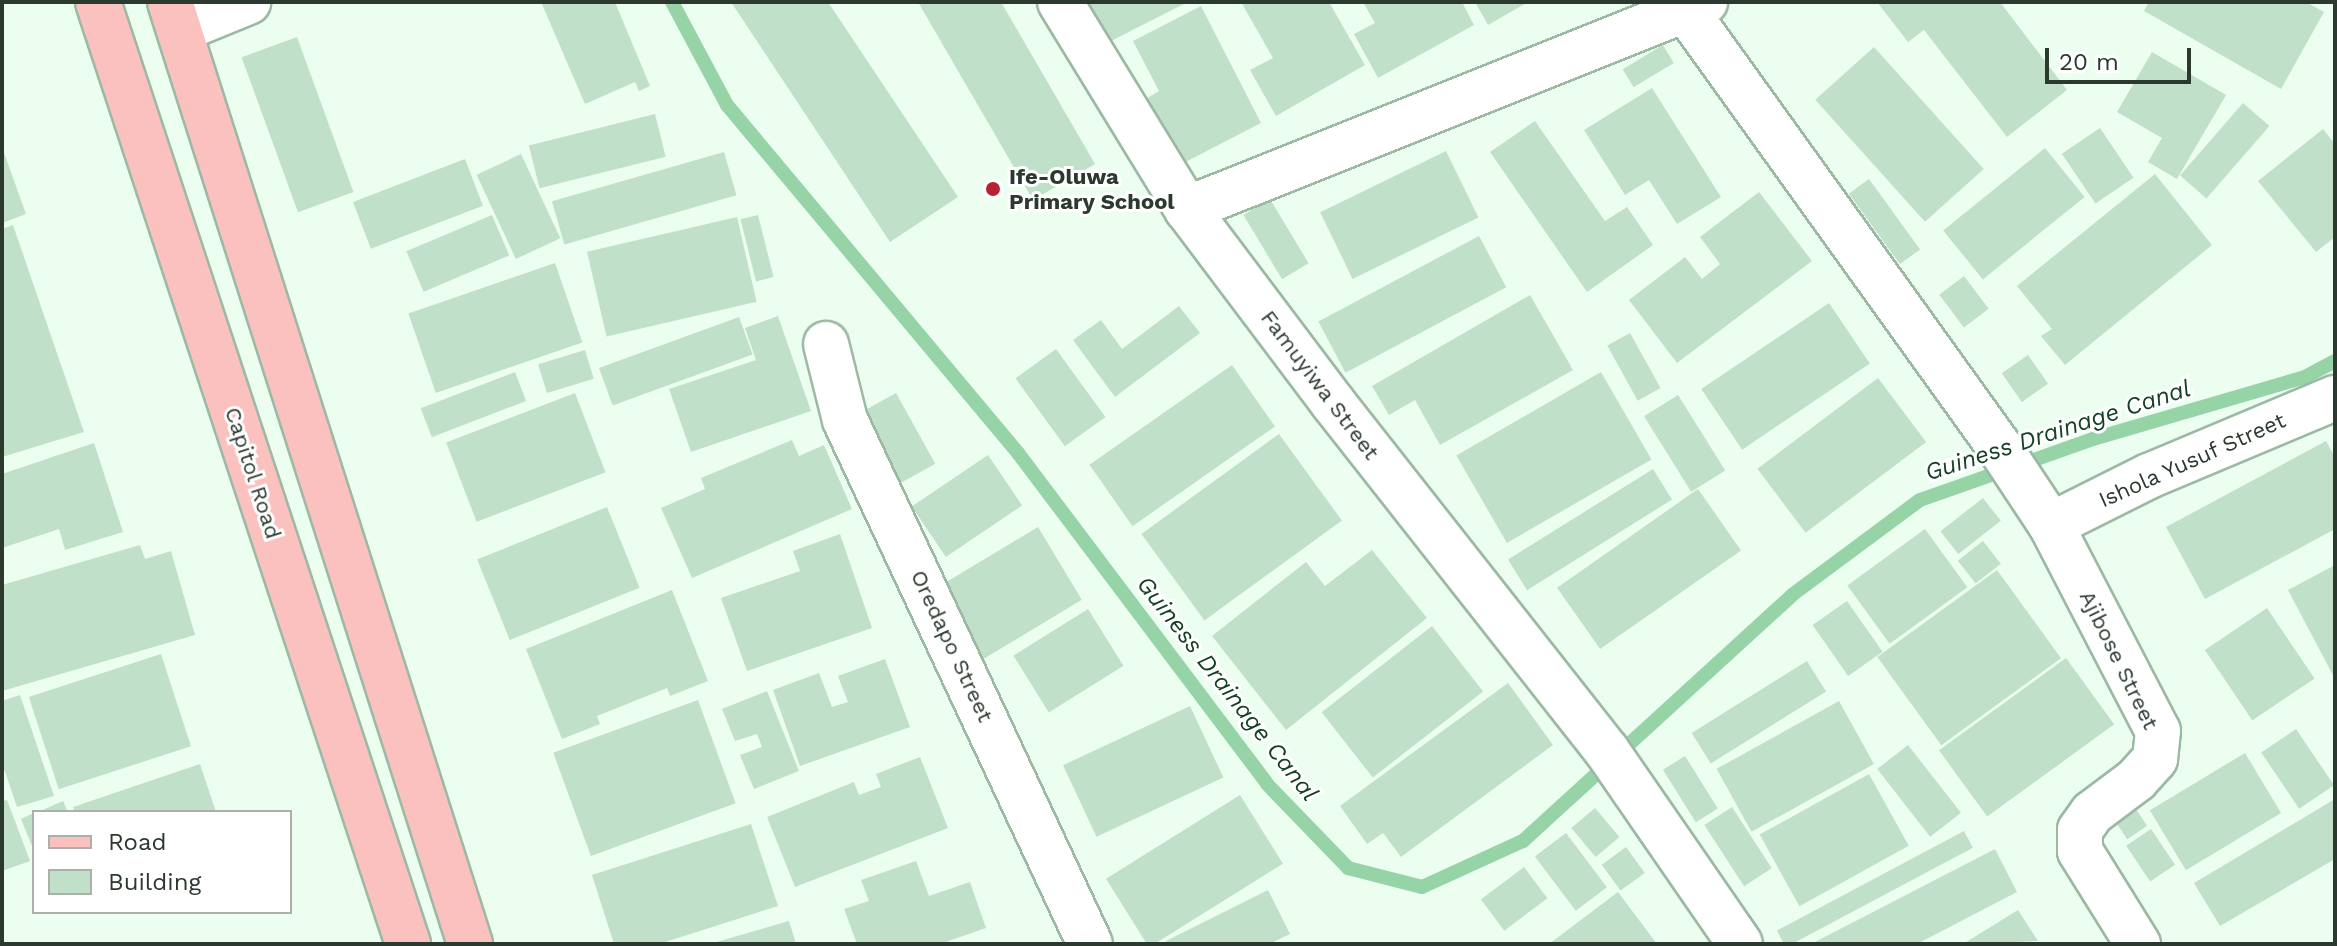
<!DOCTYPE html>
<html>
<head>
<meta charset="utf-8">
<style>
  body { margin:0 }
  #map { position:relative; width:2337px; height:946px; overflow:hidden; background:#ebfeef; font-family:"Work Sans",sans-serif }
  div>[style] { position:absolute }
  .stream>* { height:14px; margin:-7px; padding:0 7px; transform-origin:7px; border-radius:7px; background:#96d3a7 }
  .building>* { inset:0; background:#c1e0c9; transform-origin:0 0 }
  .roads { filter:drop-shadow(2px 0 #9bb9a3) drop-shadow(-2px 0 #9bb9a3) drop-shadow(0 2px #9bb9a3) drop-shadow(0 -2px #9bb9a3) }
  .minor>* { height:44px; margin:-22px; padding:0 22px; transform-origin:22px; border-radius:22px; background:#fff }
  .major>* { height:44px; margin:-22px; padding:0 22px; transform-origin:22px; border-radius:22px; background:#fac1be }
  .dots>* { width:22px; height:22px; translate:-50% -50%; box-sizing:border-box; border:4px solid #fff; border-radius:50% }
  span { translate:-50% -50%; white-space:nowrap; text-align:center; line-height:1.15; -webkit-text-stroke:6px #fff; paint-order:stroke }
  .poi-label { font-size:22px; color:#2c392f; font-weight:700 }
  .left { translate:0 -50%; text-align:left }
  .street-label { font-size:22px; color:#2c392f }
  .water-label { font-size:24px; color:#144125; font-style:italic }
  .frame { position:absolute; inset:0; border:4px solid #2c392f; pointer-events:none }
  .legend { position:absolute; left:32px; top:810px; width:260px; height:104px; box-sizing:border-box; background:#fff; border:2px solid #abb0ac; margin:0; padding:10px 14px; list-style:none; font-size:24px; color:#2c392f }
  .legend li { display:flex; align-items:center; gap:16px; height:40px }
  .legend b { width:40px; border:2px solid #abb0ac }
  .scale { position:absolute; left:2045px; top:48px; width:146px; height:36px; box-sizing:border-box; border:4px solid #2c392f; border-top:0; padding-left:10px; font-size:24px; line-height:28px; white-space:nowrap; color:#2c392f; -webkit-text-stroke:6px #fff; paint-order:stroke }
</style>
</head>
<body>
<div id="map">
  <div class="stream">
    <div style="left:672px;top:2px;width:117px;rotate:61.9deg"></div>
    <div style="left:727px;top:105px;width:454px;rotate:50.1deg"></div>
    <div style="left:1018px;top:453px;width:414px;rotate:53deg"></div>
    <div style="left:1267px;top:784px;width:117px;rotate:46deg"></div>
    <div style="left:1348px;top:868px;width:76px;rotate:14.4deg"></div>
    <div style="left:1422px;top:887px;width:111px;rotate:-24.5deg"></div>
    <div style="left:1523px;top:841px;width:365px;rotate:-42.4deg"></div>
    <div style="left:1792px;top:595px;width:159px;rotate:-36.6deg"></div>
    <div style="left:1920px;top:500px;width:183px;rotate:-19.4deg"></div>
    <div style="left:2093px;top:439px;width:221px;rotate:-16.3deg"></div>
    <div style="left:2305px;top:377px;width:34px;rotate:-28deg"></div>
  </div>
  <div class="building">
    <div style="clip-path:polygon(541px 2px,615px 2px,650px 86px,639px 91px,635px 82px,585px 104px)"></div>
    <div style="clip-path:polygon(731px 2px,828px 2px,958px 197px,890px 242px)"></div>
    <div style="clip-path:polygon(918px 2px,1001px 2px,1095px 164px,1033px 200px)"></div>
    <div style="clip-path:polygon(1080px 2px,1188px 2px,1103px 45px)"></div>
    <div style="clip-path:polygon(1241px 2px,1329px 2px,1365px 65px,1276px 116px,1250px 70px,1273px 58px)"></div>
    <div style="clip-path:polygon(1363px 2px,1462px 2px,1474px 25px,1378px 78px,1354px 34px,1375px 23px)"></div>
    <div style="clip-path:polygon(1475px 2px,1528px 2px,1488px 25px)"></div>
    <div style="clip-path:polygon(1877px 2px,2000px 2px,2067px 90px,2007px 137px,1924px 30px,1908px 42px)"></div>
    <div style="clip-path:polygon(2149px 2px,2306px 2px,2324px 12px,2281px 89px,2144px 11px)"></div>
    <div style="clip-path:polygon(1201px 6px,1261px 123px,1170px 170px,1137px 104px,1159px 91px,1133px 41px)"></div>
    <div style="left:297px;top:37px;width:165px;height:59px;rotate:70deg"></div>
    <div style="left:1663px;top:45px;width:21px;height:47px;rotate:59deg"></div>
    <div style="left:1874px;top:47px;width:164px;height:79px;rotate:48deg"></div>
    <div style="clip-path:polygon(2152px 52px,2226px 95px,2177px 179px,2148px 162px,2162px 138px,2117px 112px)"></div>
    <div style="clip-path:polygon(1652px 88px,1721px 197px,1677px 224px,1649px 180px,1625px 195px,1584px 130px)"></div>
    <div style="left:2243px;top:103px;width:35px;height:96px;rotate:41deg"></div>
    <div style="left:655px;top:114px;width:44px;height:130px;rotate:76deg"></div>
    <div style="clip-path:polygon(1535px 121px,1605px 221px,1627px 207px,1653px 245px,1587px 292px,1490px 152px)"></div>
    <div style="left:2100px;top:128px;width:60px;height:46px;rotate:56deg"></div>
    <div style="clip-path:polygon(2323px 129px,2335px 144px,2335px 237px,2316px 252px,2258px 181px)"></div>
    <div style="clip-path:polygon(2px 147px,26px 214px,2px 223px)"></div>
    <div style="left:2045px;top:148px;width:63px;height:131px;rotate:51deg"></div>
    <div style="left:1446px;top:151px;width:74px;height:140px;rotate:64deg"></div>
    <div style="left:724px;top:152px;width:45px;height:179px;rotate:74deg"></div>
    <div style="left:521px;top:154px;width:93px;height:49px;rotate:65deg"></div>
    <div style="left:465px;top:159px;width:50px;height:120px;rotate:69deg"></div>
    <div style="clip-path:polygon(2155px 174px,2212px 245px,2065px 365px,2041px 336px,2052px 329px,2017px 286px)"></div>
    <div style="left:1869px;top:179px;width:87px;height:25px;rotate:54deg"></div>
    <div style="clip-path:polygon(1759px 192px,1812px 261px,1677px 363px,1629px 300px,1685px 257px,1702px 279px,1720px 264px,1700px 237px)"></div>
    <div style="left:1270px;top:199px;width:75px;height:31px;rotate:59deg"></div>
    <div style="left:492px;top:215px;width:44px;height:93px;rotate:67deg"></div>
    <div style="left:758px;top:215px;width:64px;height:18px;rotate:76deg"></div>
    <div style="left:737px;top:217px;width:87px;height:154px;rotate:77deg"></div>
    <div style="clip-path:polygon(13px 225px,84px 432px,2px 457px,2px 229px)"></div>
    <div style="left:1479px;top:236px;width:58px;height:182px;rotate:62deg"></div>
    <div style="left:555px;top:263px;width:84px;height:155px;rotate:71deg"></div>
    <div style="left:1964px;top:276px;width:41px;height:31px;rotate:53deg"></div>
    <div style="clip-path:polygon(1530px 295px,1573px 370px,1440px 445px,1415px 400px,1389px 415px,1372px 386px)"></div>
    <div style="left:1829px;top:303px;width:73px;height:154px;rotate:56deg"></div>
    <div style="clip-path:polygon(1179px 306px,1200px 333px,1115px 397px,1073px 340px,1101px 320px,1122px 349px)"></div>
    <div style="clip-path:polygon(778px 316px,811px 411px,691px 452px,669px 389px,756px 360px,745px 328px)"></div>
    <div style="left:739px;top:317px;width:40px;height:149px;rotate:70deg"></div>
    <div style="left:1630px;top:333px;width:63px;height:26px;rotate:61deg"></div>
    <div style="left:1056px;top:349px;width:84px;height:50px;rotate:54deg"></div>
    <div style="left:585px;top:350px;width:30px;height:49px;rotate:73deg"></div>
    <div style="left:2028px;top:355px;width:35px;height:32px;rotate:55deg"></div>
    <div style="left:1232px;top:365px;width:75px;height:174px;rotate:55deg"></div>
    <div style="left:515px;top:372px;width:31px;height:101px;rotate:69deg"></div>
    <div style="left:1601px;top:372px;width:101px;height:167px;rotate:60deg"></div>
    <div style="left:1878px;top:378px;width:80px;height:151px;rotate:53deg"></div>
    <div style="left:575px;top:393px;width:85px;height:138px;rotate:69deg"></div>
    <div style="left:896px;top:393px;width:81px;height:52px;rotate:61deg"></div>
    <div style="left:1678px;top:395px;width:89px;height:40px;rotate:58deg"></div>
    <div style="left:1279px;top:434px;width:107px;height:170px;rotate:54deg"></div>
    <div style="clip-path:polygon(792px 440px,799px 456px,824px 445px,852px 509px,692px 578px,661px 508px,705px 489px,701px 478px)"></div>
    <div style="clip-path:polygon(2326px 441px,2335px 457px,2335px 529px,2205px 599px,2166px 527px)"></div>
    <div style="clip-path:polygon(94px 443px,123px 532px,65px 550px,59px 529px,2px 548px,2px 474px)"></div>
    <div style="left:988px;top:455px;width:61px;height:92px;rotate:56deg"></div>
    <div style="left:1653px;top:469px;width:36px;height:171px;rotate:58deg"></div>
    <div style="left:1698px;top:489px;width:75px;height:172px;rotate:55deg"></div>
    <div style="left:1983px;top:498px;width:29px;height:54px;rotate:52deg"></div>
    <div style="left:607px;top:507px;width:87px;height:140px;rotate:68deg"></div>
    <div style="left:1038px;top:527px;width:85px;height:120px;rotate:59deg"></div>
    <div style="left:1925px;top:529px;width:72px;height:96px;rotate:54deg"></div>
    <div style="clip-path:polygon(840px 534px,872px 628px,747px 671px,721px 598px,800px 571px,793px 551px)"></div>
    <div style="left:1983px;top:541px;width:29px;height:32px;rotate:52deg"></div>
    <div style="clip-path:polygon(140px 545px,145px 559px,171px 551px,195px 635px,2px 691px,2px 585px)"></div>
    <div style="clip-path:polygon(1372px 550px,1427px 618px,1286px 730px,1212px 636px,1306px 562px,1325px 586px)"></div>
    <div style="clip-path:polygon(2335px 565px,2335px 679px,2288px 590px)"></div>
    <div style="left:1997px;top:570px;width:109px;height:148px;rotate:54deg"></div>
    <div style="clip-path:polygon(672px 590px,708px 681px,670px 696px,667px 688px,597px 716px,600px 724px,562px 739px,526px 649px)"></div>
    <div style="left:1847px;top:601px;width:62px;height:42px;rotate:55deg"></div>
    <div style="left:2267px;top:608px;width:85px;height:75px;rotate:56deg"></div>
    <div style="left:1088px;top:609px;width:67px;height:88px;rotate:58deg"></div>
    <div style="left:1432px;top:626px;width:83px;height:140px;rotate:52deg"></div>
    <div style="left:161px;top:654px;width:97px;height:139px;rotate:72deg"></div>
    <div style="left:2066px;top:658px;width:82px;height:157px;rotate:54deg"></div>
    <div style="clip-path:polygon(885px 659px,910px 727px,800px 766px,773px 690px,819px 673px,832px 707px,848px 702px,838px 676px)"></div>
    <div style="left:1807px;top:661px;width:36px;height:136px;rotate:58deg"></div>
    <div style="clip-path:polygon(1508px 683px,1553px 745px,1401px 857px,1383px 833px,1367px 844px,1340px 806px)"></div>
    <div style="clip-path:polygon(767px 691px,799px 771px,754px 789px,740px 755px,762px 747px,757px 734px,735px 741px,722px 709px)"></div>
    <div style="clip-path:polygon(20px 695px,54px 796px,17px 807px,2px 763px,2px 701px)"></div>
    <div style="left:698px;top:700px;width:110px;height:154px;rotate:70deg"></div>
    <div style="left:1839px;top:701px;width:72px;height:140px;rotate:61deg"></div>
    <div style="left:1190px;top:706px;width:79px;height:140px;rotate:65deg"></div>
    <div style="left:2296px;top:729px;width:68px;height:42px;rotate:56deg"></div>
    <div style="left:1908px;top:745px;width:86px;height:39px;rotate:52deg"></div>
    <div style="left:2245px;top:753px;width:70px;height:111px;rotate:59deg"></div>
    <div style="left:1685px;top:756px;width:62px;height:26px;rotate:58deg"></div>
    <div style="clip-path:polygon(920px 757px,948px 828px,795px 887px,767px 817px,854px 782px,859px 795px,881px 787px,876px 774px)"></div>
    <div style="clip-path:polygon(200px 764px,216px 812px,75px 812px,73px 807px)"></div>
    <div style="left:1869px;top:774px;width:82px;height:125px;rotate:61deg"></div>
    <div style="left:1240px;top:795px;width:81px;height:158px;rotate:58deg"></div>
    <div style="left:2127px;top:796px;width:36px;height:24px;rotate:56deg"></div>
    <div style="clip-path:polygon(2335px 799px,2335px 859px,2220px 926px,2194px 883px)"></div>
    <div style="clip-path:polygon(7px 800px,30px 861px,2px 871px,2px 801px)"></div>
    <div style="clip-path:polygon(63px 801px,68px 812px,38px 812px)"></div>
    <div style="left:1732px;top:807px;width:73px;height:33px;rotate:57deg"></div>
    <div style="left:1595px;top:808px;width:38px;height:31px;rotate:50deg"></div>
    <div style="clip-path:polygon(34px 813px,34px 851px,21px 819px)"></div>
    <div style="clip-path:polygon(751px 824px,778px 906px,659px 944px,614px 944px,592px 875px)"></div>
    <div style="left:2151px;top:829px;width:43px;height:30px;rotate:56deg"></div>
    <div style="left:1964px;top:831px;width:19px;height:212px;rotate:62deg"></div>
    <div style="left:1566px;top:833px;width:68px;height:39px;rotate:53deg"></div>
    <div style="left:1626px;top:847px;width:32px;height:30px;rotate:54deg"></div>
    <div style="clip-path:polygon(1995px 849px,2017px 892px,1917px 944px,1811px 944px)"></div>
    <div style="clip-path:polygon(916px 861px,929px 896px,970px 882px,986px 928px,940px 944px,857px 944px,844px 909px,869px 901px,861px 880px)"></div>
    <div style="left:1524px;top:867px;width:39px;height:54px;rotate:53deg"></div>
    <div style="clip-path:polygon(1268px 890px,1290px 934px,1269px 944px,1167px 944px,1166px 941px)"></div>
    <div style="clip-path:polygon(1618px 892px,1657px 944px,1549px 944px)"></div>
    <div style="clip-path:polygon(2018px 910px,2038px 941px,1963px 944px)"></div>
    <div style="clip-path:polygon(789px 921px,796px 944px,713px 944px,713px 943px)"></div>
  </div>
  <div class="roads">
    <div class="minor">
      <div style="left:1060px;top:2px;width:243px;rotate:58.5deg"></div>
      <div style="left:1187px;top:209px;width:243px;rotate:53deg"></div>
      <div style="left:1333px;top:403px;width:443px;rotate:51.8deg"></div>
      <div style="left:1607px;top:751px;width:234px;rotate:55.4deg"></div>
      <div style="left:1686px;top:11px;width:535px;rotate:54.29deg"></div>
      <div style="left:1998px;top:445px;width:96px;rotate:56.5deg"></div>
      <div style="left:2051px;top:525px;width:232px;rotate:62.6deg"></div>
      <div style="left:2158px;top:731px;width:28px;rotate:96deg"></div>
      <div style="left:2155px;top:759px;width:28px;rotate:132deg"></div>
      <div style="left:2136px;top:780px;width:55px;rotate:143.1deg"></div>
      <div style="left:2092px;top:813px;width:21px;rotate:125deg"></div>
      <div style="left:2080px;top:830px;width:21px;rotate:90deg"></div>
      <div style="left:2080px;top:851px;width:110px;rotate:58.1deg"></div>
      <div style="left:180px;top:30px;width:74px;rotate:-22.4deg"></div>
      <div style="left:1187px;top:209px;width:558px;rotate:-21.78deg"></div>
      <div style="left:826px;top:344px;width:78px;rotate:76deg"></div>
      <div style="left:845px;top:420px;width:578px;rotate:64.94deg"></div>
      <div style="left:2051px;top:525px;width:110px;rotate:-26.6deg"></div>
      <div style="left:2149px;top:476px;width:202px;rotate:-22.8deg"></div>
    </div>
    <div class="major">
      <div style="left:98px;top:2px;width:992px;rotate:71.78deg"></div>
      <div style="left:170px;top:2px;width:989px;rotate:72.33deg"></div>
    </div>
  </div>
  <div class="dots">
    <div style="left:993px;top:189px;background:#b52331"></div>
  </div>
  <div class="poi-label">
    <span class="left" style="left:1009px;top:189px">Ife-Oluwa<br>Primary School</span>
  </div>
  <div class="street-label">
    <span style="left:1320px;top:385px;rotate:53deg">Famuyiwa Street</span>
    <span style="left:2192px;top:460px;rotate:-24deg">Ishola Yusuf Street</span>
    <span style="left:253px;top:473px;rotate:72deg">Capitol Road</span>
    <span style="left:952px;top:646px;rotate:65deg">Oredapo Street</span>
    <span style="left:2119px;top:660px;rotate:64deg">Ajibose Street</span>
  </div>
  <div class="water-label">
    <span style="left:2058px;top:431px;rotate:-18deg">Guiness Drainage Canal</span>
    <span style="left:1227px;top:689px;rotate:52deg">Guiness Drainage Canal</span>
  </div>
  <div class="frame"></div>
  <ul class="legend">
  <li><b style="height:10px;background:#fac1be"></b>Road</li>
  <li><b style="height:22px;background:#c1e0c9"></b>Building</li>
  </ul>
  <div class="scale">20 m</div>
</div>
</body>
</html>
